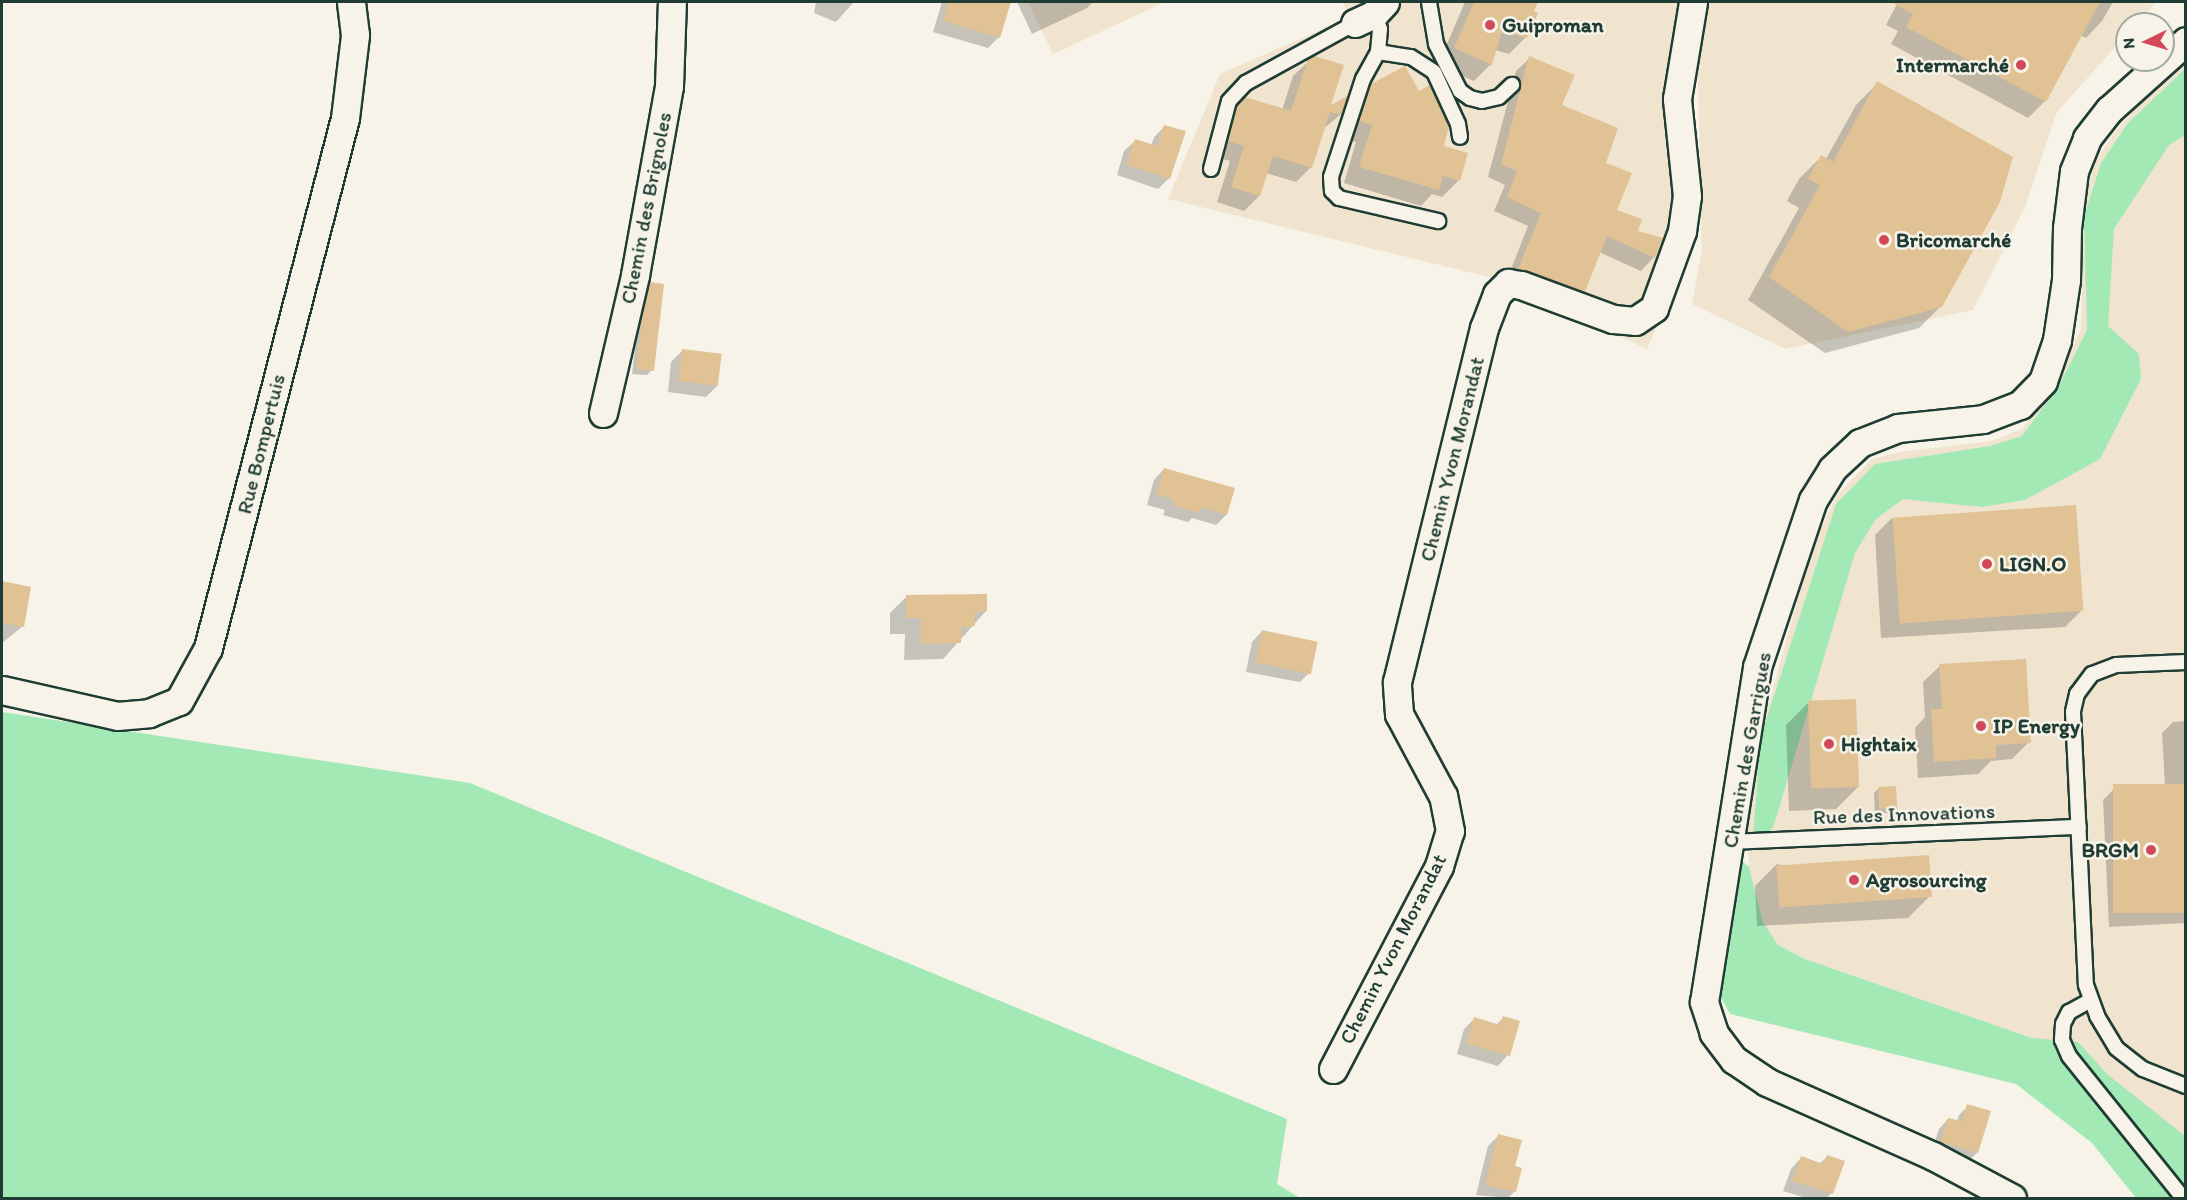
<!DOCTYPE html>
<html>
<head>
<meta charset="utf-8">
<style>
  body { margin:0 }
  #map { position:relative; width:2187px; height:1200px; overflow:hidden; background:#f7f3e8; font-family:Itim,sans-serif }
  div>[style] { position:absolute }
  .built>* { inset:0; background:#f0e4cf }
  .green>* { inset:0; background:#a3e9b6 }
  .shadow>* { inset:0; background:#0003 }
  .building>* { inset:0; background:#e0c294; transform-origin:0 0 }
  .roads { filter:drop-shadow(2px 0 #1f3d34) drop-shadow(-2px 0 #1f3d34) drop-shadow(0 2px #1f3d34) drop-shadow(0 -2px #1f3d34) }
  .lane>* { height:14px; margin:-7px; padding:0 7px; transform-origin:7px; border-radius:7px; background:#f7f3e8 }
  .street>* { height:27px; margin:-13.5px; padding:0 13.5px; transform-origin:13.5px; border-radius:13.5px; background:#f7f3e8 }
  .dots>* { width:16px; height:16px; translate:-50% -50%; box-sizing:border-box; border:3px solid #f7f3e8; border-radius:50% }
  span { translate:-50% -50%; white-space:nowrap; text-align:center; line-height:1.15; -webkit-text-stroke:5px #f7f3e8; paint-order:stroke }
  .poi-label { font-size:21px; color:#1f3d34; font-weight:700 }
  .left { translate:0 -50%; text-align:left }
  .right { translate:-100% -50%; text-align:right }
  .street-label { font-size:21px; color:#1f3d34 }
  .frame { position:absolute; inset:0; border:3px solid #1f3d34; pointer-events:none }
  .north { position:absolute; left:2115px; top:12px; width:60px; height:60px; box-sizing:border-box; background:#f7f3e8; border:2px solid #a1aaa0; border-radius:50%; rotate:265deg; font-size:16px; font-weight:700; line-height:24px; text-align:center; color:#1f3d34 }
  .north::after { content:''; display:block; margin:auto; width:21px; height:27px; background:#d1495b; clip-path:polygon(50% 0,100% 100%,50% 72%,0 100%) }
</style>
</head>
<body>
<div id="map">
  <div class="built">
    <div style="clip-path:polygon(1028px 2px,1165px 2px,1053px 54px)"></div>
    <div style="clip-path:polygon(1342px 2px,1678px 2px,1681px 19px,1686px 258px,1647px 349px,1489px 277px,1168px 199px,1220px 74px,1350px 17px)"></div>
    <div style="clip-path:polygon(1708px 2px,2156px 2px,2136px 24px,2127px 24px,2127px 34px,2057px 112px,2025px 207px,1973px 310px,1785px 349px,1692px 304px,1702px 249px,1697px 37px)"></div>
    <div style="clip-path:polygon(2185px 64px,2185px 1198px,2032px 1038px,1805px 959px,1778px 945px,1763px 922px,1749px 867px,1748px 830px,1761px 731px,1812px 549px,1837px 495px,1872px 459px,1900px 452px,1991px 441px,2022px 429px,2055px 385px,2081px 329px,2084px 203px,2095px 162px,2114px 133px,2135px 109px)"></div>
  </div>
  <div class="green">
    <div style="clip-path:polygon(2185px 69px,2185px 135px,2169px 145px,2114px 229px,2108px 326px,2139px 354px,2141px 379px,2100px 459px,2025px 500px,1982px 507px,1903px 499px,1876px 519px,1855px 553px,1774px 825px,1768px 835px,1753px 836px,1761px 736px,1836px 504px,1875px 464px,1990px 446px,2022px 436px,2059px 386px,2087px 330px,2084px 217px,2101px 163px,2128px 123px)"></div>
    <div style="clip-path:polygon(2px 712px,470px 783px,1287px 1119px,1277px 1184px,1300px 1198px,2px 1198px)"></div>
    <div style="clip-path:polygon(1742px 861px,1749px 867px,1763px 922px,1778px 945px,1805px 959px,2032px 1038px,2078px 1042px,2107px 1074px,2185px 1136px,2185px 1198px,2136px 1198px,2092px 1143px,2016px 1084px,1730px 1014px,1717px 990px)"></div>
  </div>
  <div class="shadow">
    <div style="clip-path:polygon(816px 2px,854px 2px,836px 22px,814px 13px)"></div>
    <div style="clip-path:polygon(942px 2px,1009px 2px,999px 37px,988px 48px,933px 32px)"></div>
    <div style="clip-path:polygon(1017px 2px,1093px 2px,1087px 8px,1032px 34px)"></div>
    <div style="clip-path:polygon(1465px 2px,1536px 2px,1526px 37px,1509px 54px,1495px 50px,1491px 64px,1474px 81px,1438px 65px)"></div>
    <div style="clip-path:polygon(1898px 2px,2113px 2px,2102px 21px,2086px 38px,2080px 35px,2044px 102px,2028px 118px,1891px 44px,1898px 31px,1886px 25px)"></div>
    <div style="clip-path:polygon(1530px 58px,1560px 106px,1604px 164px,1616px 211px,1654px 257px,1641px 271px,1599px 252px,1584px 291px,1570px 305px,1506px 282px,1528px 226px,1494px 211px,1505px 185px,1488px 177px,1516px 71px)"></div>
    <div style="clip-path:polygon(1309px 61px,1329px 108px,1345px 100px,1340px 115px,1323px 129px,1311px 167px,1296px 182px,1266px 173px,1259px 196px,1244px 211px,1217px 202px,1230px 161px,1214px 156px,1223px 122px,1246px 99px,1282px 110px,1293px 76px)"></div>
    <div style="clip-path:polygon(1878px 83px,1941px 306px,1919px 328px,1825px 353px,1748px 300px,1799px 208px,1787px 201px,1799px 179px,1821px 157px,1826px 159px,1856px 105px)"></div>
    <div style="clip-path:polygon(1372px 86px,1443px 147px,1466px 154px,1458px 181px,1442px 197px,1432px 194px,1421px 206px,1344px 183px,1356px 142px,1343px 138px,1354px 103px)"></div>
    <div style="clip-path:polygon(1165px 126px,1169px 178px,1158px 189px,1117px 175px,1124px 151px,1135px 141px,1151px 146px,1154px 137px)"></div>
    <div style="clip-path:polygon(650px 283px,652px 370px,647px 375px,632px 374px,639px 316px,645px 289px)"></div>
    <div style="clip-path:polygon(682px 351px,717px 386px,706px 397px,668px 392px,671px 362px)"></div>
    <div style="clip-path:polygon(1164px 469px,1233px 489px,1226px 515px,1216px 525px,1192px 518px,1188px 522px,1163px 515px,1165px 510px,1147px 505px,1154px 480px)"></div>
    <div style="clip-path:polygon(1892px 518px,2082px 610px,2065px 627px,1881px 638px,1875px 535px)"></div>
    <div style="clip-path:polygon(2px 582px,29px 588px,22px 627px,2px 643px)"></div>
    <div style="clip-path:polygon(907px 596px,986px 611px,943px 659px,904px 660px,905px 634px,890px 634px,890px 613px)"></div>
    <div style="clip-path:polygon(1262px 631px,1310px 672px,1300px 682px,1246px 672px,1252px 642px)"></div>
    <div style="clip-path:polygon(1940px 666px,2029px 742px,2012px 759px,1991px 761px,1978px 774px,1918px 778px,1915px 728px,1925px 717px,1923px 682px)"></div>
    <div style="clip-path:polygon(1808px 703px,1858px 787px,1836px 809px,1789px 811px,1786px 725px)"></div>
    <div style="clip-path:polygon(2186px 721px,2186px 923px,2109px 927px,2103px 800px,2114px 789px,2165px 786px,2162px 733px,2173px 722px)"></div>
    <div style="clip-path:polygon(1879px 788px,1896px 807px,1890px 813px,1875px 813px,1874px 793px)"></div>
    <div style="clip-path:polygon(1777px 864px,1930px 896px,1908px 918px,1757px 926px,1755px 886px)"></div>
    <div style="clip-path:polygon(1475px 1018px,1496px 1025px,1503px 1018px,1508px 1055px,1498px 1066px,1457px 1054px,1464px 1029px)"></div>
    <div style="clip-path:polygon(1968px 1106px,1989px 1112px,1977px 1153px,1967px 1162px,1932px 1151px,1939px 1129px,1948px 1119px,1957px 1121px,1959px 1115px)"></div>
    <div style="clip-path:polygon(1498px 1136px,1514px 1167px,1515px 1191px,1508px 1198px,1476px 1195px,1488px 1146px)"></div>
    <div style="clip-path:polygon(1827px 1157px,1832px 1193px,1826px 1198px,1806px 1198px,1783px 1191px,1791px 1169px,1801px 1158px,1819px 1164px)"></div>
  </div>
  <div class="building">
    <div style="clip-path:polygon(948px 2px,1011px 2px,1000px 38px,943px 21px)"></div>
    <div style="clip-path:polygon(1474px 2px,1538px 2px,1534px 11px,1538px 13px,1527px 38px,1502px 31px,1492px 65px,1454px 48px)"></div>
    <div style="clip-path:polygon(1891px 2px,2100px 2px,2046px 102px,1906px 27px,1913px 14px)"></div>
    <div style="clip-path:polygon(1314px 56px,1344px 65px,1331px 105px,1348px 96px,1342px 115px,1330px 112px,1312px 168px,1273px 156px,1260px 196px,1231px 187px,1244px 146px,1228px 141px,1237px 105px,1245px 97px,1291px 111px,1308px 59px)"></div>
    <div style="clip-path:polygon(1529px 56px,1575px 75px,1562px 105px,1618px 128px,1606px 163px,1632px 173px,1617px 210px,1642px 219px,1638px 231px,1663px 238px,1655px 258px,1607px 236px,1585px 292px,1518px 269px,1541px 213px,1507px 197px,1517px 171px,1501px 164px)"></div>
    <div style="clip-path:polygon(1405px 66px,1419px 91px,1430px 85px,1449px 126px,1444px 146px,1468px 153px,1460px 181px,1443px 176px,1439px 190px,1359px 167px,1372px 125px,1359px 121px,1371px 84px)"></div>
    <div style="clip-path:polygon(1877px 81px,2013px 157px,2000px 202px,1942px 307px,1848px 332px,1769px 277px,1820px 185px,1808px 179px,1821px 155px,1833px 162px)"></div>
    <div style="clip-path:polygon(1164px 125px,1186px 131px,1170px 179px,1126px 165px,1135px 139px,1157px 146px)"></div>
    <div style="clip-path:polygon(650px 282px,664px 284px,654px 371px,636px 369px,643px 310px)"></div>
    <div style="left:682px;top:349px;width:40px;height:32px;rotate:7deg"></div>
    <div style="clip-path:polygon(1164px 468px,1235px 488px,1227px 515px,1201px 507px,1199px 513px,1172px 505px,1174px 500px,1156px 494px)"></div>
    <div style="left:2076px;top:505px;width:106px;height:184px;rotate:86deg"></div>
    <div style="clip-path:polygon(2px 581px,31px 587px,24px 627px,2px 623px)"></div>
    <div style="clip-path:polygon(987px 594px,987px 611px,975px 612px,975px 626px,962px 627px,961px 643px,920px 644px,921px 618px,906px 618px,906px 595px)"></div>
    <div style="left:1262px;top:630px;width:57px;height:33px;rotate:12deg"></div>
    <div style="clip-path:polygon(2026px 659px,2031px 743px,1996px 745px,1996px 758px,1934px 762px,1931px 709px,1942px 709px,1939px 664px)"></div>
    <div style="left:1856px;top:699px;width:88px;height:48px;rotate:88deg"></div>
    <div style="left:2186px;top:784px;width:129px;height:73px;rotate:90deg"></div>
    <div style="left:1896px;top:786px;width:22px;height:18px;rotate:87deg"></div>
    <div style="left:1929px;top:855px;width:42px;height:153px;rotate:86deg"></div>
    <div style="clip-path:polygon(1503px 1016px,1520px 1021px,1510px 1056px,1466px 1044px,1474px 1017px,1500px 1025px)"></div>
    <div style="clip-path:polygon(1967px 1104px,1991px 1111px,1978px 1153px,1940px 1142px,1948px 1118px,1962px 1121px)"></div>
    <div style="clip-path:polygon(1498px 1134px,1522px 1140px,1515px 1166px,1522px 1168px,1516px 1192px,1485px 1185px)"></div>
    <div style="clip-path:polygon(1827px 1155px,1845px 1161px,1833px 1194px,1792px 1181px,1801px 1156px,1823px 1164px)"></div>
  </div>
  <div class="roads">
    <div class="lane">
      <div style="left:1429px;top:2px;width:43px;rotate:80.5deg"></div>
      <div style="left:1436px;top:44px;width:53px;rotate:62.9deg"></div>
      <div style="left:1460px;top:91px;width:12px;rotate:35deg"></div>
      <div style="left:1470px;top:98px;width:12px;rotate:14deg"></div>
      <div style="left:1482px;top:101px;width:17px;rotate:-13deg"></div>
      <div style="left:1499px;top:97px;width:18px;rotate:-43deg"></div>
      <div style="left:1374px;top:14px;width:16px;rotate:68deg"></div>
      <div style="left:1380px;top:29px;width:23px;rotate:95deg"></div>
      <div style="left:1378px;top:52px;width:31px;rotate:119deg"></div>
      <div style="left:1363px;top:79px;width:103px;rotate:108.1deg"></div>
      <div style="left:1331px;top:177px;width:14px;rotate:86deg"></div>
      <div style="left:1332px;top:191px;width:10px;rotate:45deg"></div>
      <div style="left:1339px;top:198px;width:102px;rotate:13.1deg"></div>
      <div style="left:1378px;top:52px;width:33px;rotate:9deg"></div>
      <div style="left:1411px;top:57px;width:27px;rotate:33deg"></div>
      <div style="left:1434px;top:72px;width:57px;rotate:65.2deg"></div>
      <div style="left:1458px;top:124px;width:13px;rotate:81deg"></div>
      <div style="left:1211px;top:169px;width:70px;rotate:-75.2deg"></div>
      <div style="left:1229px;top:101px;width:25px;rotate:-47deg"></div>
      <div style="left:1246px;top:83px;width:124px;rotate:-28.8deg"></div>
      <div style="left:2186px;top:662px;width:70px;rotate:177.5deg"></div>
      <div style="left:2116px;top:665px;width:26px;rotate:159deg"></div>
      <div style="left:2092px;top:674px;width:25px;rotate:127deg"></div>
      <div style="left:2077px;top:694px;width:18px;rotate:103deg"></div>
      <div style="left:2073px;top:712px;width:273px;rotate:87.3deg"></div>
      <div style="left:2086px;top:985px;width:33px;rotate:70deg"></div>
      <div style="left:2097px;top:1016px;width:37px;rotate:59deg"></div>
      <div style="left:2116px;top:1048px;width:34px;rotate:38deg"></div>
      <div style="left:2143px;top:1069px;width:46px;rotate:21.6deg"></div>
      <div style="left:1731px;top:842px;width:348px;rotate:-2.5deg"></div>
      <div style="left:2091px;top:1000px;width:25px;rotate:151deg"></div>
      <div style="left:2069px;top:1012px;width:13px;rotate:117deg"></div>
      <div style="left:2063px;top:1024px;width:16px;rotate:94deg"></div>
      <div style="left:2062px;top:1040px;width:17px;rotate:66deg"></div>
      <div style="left:2069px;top:1056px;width:182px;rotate:51.2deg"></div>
    </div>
    <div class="street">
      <div style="left:1355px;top:23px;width:21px;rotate:-25deg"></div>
      <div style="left:1374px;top:14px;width:16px;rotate:-47deg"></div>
      <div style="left:603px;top:413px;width:142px;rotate:-76.9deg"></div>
      <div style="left:635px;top:275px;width:192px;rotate:-79.8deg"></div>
      <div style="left:669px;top:86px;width:84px;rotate:-88deg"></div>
      <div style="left:2px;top:690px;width:118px;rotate:12.7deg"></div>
      <div style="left:117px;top:716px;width:32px;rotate:-5deg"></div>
      <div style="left:149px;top:713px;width:32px;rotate:-22deg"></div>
      <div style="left:179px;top:701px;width:60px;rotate:-61.3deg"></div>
      <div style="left:208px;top:648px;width:547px;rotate:-75.51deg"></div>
      <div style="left:345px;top:118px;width:84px;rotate:-83.1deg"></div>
      <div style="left:355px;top:35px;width:33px;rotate:-97deg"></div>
      <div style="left:1333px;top:1069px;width:229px;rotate:-62.4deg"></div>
      <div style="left:1439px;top:866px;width:37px;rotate:-73deg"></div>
      <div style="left:1450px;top:831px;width:36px;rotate:-101deg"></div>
      <div style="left:1443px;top:796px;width:93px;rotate:-118.2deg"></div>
      <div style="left:1399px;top:714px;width:32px;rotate:-94deg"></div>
      <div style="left:1397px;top:682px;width:365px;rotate:-76.2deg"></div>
      <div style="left:1484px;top:328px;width:36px;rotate:-69deg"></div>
      <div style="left:1497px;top:294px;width:16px;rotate:-45deg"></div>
      <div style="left:1508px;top:283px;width:13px;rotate:9deg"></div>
      <div style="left:1521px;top:285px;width:98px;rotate:20.3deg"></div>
      <div style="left:1613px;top:319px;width:22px;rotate:5deg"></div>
      <div style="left:1635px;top:321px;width:23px;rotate:-34deg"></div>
      <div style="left:1654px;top:308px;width:82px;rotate:-70deg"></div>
      <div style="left:1682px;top:231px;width:35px;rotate:-82deg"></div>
      <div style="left:1687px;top:196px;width:98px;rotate:-95.9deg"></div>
      <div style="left:1677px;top:99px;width:98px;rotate:-80.6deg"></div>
      <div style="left:2012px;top:1198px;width:89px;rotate:-152deg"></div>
      <div style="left:1933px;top:1156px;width:182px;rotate:-156deg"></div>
      <div style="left:1767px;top:1082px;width:40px;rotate:-146deg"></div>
      <div style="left:1734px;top:1060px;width:34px;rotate:-127deg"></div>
      <div style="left:1714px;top:1033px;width:33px;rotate:-108deg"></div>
      <div style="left:1704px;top:1002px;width:339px;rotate:-81deg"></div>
      <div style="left:1757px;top:667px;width:176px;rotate:-71.5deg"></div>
      <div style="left:1813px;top:500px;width:36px;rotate:-58deg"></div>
      <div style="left:1832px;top:469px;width:38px;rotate:-43deg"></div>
      <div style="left:1860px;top:443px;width:41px;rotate:-21.5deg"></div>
      <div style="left:1898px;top:428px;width:85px;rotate:-6deg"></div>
      <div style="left:1983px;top:419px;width:40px;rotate:-21deg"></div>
      <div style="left:2020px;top:405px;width:33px;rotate:-46deg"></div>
      <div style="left:2043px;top:381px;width:43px;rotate:-71.1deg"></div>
      <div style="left:2057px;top:340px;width:61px;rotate:-81.5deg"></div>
      <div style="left:2066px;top:280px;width:52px;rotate:-88.9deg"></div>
      <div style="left:2067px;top:228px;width:57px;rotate:-83deg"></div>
      <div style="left:2074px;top:171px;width:35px;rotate:-68deg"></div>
      <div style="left:2087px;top:138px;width:36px;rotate:-52deg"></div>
      <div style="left:2109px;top:110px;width:103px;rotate:-41.9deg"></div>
    </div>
  </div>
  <div class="dots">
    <div style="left:1490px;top:25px;background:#d1495b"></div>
    <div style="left:2021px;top:65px;background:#d1495b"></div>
    <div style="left:1884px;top:240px;background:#d1495b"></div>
    <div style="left:1987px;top:564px;background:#d1495b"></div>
    <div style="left:1981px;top:726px;background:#d1495b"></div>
    <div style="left:1829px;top:744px;background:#d1495b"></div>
    <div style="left:2151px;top:850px;background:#d1495b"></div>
    <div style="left:1854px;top:880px;background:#d1495b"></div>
  </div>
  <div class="poi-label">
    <span class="left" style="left:1502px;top:25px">Guiproman</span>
    <span class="right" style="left:2009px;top:65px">Intermarché</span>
    <span class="left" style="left:1896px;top:240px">Bricomarché</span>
    <span class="left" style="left:1999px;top:564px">LIGN.O</span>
    <span class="left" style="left:1993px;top:726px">IP Energy</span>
    <span class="left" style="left:1841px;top:744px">Hightaix</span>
    <span class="right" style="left:2139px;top:850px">BRGM</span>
    <span class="left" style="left:1866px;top:880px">Agrosourcing</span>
  </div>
  <div class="street-label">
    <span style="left:646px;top:208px;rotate:-79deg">Chemin des Brignoles</span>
    <span style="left:261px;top:444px;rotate:-76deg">Rue Bompertuis</span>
    <span style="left:1452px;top:459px;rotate:-76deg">Chemin Yvon Morandat</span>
    <span style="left:1747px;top:750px;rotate:-80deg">Chemin des Garrigues</span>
    <span style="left:1904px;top:814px;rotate:-2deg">Rue des Innovations</span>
    <span style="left:1393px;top:949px;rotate:-63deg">Chemin Yvon Morandat</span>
  </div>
  <div class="frame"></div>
  <div class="north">N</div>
</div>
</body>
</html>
